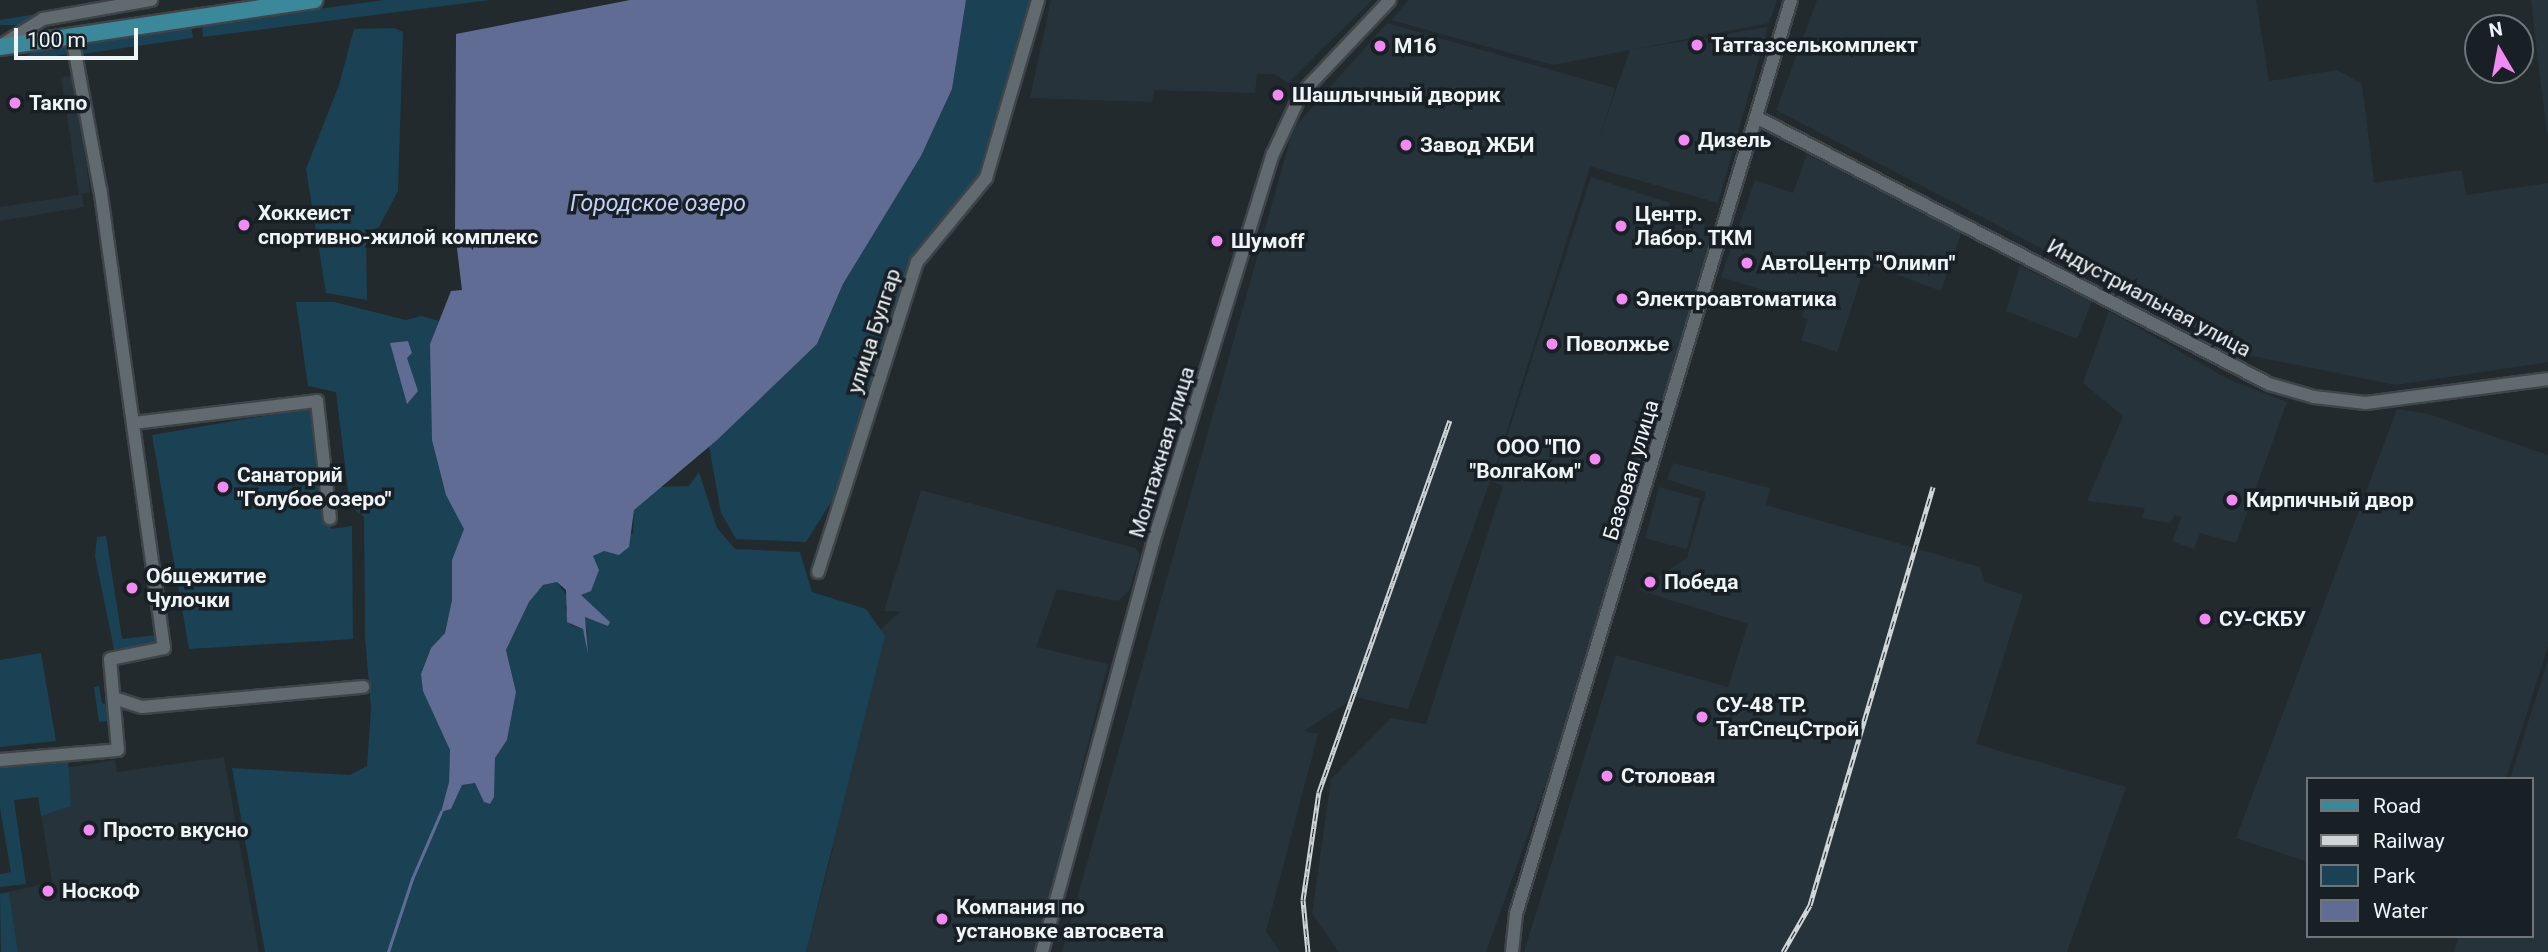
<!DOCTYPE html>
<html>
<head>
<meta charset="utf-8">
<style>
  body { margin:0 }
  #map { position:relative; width:2548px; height:952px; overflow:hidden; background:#222a2e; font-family:Roboto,sans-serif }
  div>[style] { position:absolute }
  .built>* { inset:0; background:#26333b; transform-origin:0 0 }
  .green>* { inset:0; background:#1b4155 }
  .water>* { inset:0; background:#606c94 }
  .stream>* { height:2.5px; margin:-1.25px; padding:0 1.25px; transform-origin:1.25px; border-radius:1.25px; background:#606c94 }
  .roads { filter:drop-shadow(2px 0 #3e4448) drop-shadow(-2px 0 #3e4448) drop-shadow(0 2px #3e4448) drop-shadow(0 -2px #3e4448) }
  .minor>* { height:12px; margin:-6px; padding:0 6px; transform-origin:6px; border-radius:6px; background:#616a6f }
  .major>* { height:16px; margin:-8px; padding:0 8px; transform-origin:8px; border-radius:8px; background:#3a889a }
  .rail>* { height:5px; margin-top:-2.5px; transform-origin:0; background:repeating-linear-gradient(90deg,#192025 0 8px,#d0d5d8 0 16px); box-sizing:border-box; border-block:2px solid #d0d5d8 }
  .dots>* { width:19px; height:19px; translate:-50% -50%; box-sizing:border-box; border:4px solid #192025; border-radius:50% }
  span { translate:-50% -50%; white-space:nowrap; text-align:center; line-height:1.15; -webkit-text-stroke:7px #192025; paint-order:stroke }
  .poi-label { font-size:21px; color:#eff4f7; font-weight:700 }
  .left { translate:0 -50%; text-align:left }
  .right { translate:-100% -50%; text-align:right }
  .street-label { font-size:21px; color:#eff4f7 }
  .water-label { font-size:23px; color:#c4d0f8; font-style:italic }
  .legend { position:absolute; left:2306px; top:777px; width:228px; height:161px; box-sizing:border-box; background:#192025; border:2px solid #6f7579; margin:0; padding:9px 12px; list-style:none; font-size:21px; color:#eff4f7 }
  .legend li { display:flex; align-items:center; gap:14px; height:35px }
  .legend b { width:35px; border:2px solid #6f7579 }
  .north { position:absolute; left:2464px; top:14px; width:70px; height:70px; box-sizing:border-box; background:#192025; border:2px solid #6f7579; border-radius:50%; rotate:350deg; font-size:19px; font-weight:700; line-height:28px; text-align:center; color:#eff4f7 }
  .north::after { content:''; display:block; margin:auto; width:24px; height:32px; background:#f28af3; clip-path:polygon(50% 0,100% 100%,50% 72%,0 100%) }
  .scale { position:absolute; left:14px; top:28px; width:124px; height:32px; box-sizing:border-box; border:4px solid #eff4f7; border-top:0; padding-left:9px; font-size:21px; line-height:24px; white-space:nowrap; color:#eff4f7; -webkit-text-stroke:5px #192025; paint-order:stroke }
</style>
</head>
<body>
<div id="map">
  <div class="built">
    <div style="clip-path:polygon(1051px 0,1372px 0,1288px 83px,1274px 74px,1257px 74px,1255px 93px,1154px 90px,1152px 102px,1030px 98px)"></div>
    <div style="clip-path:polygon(1409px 0,1777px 0,1769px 23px,1553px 65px,1391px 20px)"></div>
    <div style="clip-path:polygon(1817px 0,2256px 0,2269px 81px,2337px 70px,2362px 84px,2374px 183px,2462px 170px,2466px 195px,2548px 183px,2548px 362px,2396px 385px,2247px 355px,1776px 110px)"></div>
    <div style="clip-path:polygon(2531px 0,2548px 0,2548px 138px,2540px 78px)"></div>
    <div style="clip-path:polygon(1387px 23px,1615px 88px,1497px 462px,1408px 709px,1356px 697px,1304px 731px,1318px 734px,1266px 931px,1280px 952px,1062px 952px,1293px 129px)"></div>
    <div style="clip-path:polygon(1768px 27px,1718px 203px,1589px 166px,1630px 50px)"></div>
    <div style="clip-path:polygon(75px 75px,90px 192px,82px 194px,84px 207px,0 221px,0 207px,79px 195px,61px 77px)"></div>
    <div style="clip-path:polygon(1807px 154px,1961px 233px,1941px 291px,1866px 263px,1837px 352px,1801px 340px,1808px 319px,1802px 317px,1806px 303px,1721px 277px,1755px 180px,1793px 193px)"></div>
    <div style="clip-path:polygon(1591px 177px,1670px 203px,1668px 213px,1715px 228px,1553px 764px,1486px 952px,1339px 952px,1312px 914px,1331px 779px,1391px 718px,1426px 724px,1503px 486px,1492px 482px)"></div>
    <div style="clip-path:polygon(2020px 266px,2092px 301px,2077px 339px,2006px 311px)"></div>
    <div style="clip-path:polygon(2109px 311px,2230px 380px,2287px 402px,2236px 543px,2200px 533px,2194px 549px,2172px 541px,2182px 517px,2175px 515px,2170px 523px,2142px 518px,2145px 508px,2087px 501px,2123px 416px,2083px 383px)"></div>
    <div style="clip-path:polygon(2397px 409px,2428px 414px,2548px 455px,2548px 646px,2506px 779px,2308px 779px,2308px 862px,2236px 838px)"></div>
    <div style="clip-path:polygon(1673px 463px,1770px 488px,1766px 505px,1980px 567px,1985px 582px,2023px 595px,1976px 744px,2126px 787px,2067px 952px,1524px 952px,1616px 655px,1728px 687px,1748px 624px,1638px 590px,1687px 558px,1706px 492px,1667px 479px)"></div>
    <div style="left:1659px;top:487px;width:43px;height:53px;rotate:15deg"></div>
    <div style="clip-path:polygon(921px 490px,1135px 548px,1140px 555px,1129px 591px,1118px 601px,1057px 589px,1036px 647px,1108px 664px,1036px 952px,806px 952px,833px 849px,827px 836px,881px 629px,901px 611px,884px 611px)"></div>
    <div style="clip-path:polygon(2548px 660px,2548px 952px,2454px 952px,2459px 936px,2532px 936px,2532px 779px,2510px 779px)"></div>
    <div style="clip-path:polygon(224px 757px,259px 952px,18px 952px,9px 892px,52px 882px,37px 788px,66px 768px,115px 760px,117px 772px)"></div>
  </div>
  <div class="green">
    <div style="clip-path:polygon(384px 0,490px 0,203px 37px,202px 25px)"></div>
    <div style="clip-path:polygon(966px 0,1035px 0,979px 183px,915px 258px,845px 480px,806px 542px,736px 539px,721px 513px,709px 446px,817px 344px,843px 284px,921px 156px,952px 89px)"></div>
    <div style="clip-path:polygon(48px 12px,21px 25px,0 25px,0 20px)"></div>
    <div style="clip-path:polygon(191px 26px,193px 38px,82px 54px,81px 44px)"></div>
    <div style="clip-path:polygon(394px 28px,403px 32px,398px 191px,379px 227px,366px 233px,367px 300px,326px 293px,306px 169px,339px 85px,354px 29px)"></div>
    <div style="clip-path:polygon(67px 45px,69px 54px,20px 61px,35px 50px)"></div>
    <div style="clip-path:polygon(296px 302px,334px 302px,406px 320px,421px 316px,439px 321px,430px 344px,465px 529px,452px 560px,452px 600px,445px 633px,431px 648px,421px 674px,450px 750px,449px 782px,441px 812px,451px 809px,462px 785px,475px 783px,481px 793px,493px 797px,495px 758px,507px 740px,516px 692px,506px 650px,529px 602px,543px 585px,557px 582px,569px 599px,565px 607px,571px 625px,583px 629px,588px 637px,584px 617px,610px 622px,580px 595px,593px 556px,633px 533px,634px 510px,655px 487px,689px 486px,699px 472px,717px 528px,735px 549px,800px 552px,812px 592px,866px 609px,885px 636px,806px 952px,265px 952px,232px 768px,350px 775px,367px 766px,371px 708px,365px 637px,364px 517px,350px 506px,336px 392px,308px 386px)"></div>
    <div style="clip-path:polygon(317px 407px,331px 529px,352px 526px,353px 639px,189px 649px,152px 435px)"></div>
    <div style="clip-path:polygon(106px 536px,122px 639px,156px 635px,158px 646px,115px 654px,95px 556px,97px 537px)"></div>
    <div style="clip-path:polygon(41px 653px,56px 741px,0 747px,0 660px)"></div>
    <div style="clip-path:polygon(99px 686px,102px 703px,109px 705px,110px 721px,99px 722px,94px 687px)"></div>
    <div style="clip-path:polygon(68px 759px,71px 806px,41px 816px,38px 797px,14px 800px,26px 884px,0 887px,0 874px,11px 872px,0 808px,0 766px)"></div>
    <div style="clip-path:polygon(9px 892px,18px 952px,1px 952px,0 894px)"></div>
  </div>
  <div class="water">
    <div style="clip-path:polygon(630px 0,966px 0,952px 89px,921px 156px,843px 284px,817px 344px,717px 440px,634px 510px,629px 547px,619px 555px,604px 551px,593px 556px,599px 570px,591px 591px,581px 595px,610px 622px,608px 626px,585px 617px,588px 654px,583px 629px,567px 622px,566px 590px,557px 582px,543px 585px,529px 602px,506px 650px,516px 692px,507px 740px,495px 758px,494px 797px,490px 804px,484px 802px,475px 783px,462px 785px,451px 809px,441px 812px,449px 782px,450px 750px,423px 691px,421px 674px,431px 648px,445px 633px,452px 600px,452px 560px,464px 529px,446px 495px,432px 440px,430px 344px,451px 291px,462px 290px,455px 232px,456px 34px)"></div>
    <div style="clip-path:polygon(408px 341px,412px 353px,407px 358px,418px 391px,407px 404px,390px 343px)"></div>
  </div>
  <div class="stream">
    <div style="left:388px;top:952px;width:77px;rotate:-71.8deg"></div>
    <div style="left:412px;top:879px;width:73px;rotate:-66.6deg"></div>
  </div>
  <div class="roads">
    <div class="minor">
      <div style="left:0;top:46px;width:51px;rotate:-32.1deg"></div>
      <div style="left:43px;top:19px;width:110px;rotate:-10deg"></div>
      <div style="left:1758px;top:118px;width:576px;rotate:27.5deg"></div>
      <div style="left:2269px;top:384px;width:47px;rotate:16.1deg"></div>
      <div style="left:2314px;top:397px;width:52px;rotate:6.6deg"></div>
      <div style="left:2366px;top:403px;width:184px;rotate:-7.5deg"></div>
      <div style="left:133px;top:423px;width:185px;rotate:-6.8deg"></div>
      <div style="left:317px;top:401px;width:118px;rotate:83.7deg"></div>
      <div style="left:818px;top:572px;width:325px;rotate:-72.3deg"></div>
      <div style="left:917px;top:262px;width:109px;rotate:-50.6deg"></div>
      <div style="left:986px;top:178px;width:185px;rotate:-73.7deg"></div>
      <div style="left:114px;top:698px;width:29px;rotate:18deg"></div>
      <div style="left:142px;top:707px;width:222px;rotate:-5.2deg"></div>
      <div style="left:0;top:760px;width:118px;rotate:-4.8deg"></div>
      <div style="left:118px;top:750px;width:91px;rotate:-95deg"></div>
      <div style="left:110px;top:659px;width:55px;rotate:-11.5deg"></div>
      <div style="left:164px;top:648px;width:463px;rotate:-97.9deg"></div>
      <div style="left:100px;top:189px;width:155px;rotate:-100.4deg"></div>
      <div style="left:1042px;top:952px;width:424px;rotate:-74.8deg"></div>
      <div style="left:1153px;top:543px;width:407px;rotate:-72.9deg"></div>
      <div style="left:1273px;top:154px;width:66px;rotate:-65deg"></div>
      <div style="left:1301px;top:94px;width:129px;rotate:-46.6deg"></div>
      <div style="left:1512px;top:952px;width:38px;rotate:-84deg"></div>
      <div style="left:1516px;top:914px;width:954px;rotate:-73.25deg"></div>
    </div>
    <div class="major">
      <div style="left:0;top:47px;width:318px;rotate:-8.5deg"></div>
    </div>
  </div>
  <div class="rail">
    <div style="left:1308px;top:952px;width:52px;rotate:-95.5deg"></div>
    <div style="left:1303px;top:900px;width:109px;rotate:-81.6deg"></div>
    <div style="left:1319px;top:792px;width:394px;rotate:-70.6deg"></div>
    <div style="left:1783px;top:952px;width:54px;rotate:-60.1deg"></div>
    <div style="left:1810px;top:905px;width:436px;rotate:-73.6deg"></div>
  </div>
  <div class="dots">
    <div style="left:1697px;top:45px;background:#f28af3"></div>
    <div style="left:1380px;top:46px;background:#f28af3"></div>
    <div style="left:1278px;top:95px;background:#f28af3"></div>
    <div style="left:15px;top:103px;background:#f28af3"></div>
    <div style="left:1684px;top:140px;background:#f28af3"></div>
    <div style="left:1406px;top:145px;background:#f28af3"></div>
    <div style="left:244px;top:225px;background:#f28af3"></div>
    <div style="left:1621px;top:226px;background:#f28af3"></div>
    <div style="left:1217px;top:241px;background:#f28af3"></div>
    <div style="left:1747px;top:263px;background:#f28af3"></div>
    <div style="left:1622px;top:299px;background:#f28af3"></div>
    <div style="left:1552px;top:344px;background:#f28af3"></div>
    <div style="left:1595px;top:459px;background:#f28af3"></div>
    <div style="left:223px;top:487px;background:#f28af3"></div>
    <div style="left:2232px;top:500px;background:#f28af3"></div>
    <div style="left:1650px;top:582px;background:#f28af3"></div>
    <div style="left:132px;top:588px;background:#f28af3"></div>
    <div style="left:2205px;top:619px;background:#f28af3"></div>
    <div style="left:1702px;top:717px;background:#f28af3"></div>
    <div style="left:1607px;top:776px;background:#f28af3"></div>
    <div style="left:89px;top:830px;background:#f28af3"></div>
    <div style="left:48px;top:891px;background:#f28af3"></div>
    <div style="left:942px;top:919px;background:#f28af3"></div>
  </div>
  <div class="poi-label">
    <span class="left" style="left:1711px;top:45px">Татгазселькомплект</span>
    <span class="left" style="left:1394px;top:46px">М16</span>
    <span class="left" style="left:1292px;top:95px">Шашлычный дворик</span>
    <span class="left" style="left:29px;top:103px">Такпо</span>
    <span class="left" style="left:1698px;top:140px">Дизель</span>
    <span class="left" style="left:1420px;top:145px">Завод ЖБИ</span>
    <span class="left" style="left:258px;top:225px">Хоккеист<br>спортивно-жилой комплекс</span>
    <span class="left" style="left:1635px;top:226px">Центр.<br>Лабор. ТКМ</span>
    <span class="left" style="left:1231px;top:241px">Шумоff</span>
    <span class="left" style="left:1761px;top:263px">АвтоЦентр "Олимп"</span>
    <span class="left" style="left:1636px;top:299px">Электроавтоматика</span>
    <span class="left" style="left:1566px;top:344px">Поволжье</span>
    <span class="right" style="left:1581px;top:459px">ООО "ПО<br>"ВолгаКом"</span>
    <span class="left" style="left:237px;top:487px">Санаторий<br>"Голубое озеро"</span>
    <span class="left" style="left:2246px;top:500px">Кирпичный двор</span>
    <span class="left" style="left:146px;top:588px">Общежитие<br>Чулочки</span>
    <span class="left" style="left:1664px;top:582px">Победа</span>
    <span class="left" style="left:2219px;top:619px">СУ-СКБУ</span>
    <span class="left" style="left:1716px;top:717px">СУ-48 ТР.<br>ТатСпецСтрой</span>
    <span class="left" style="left:1621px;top:776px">Столовая</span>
    <span class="left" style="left:103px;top:830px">Просто вкусно</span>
    <span class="left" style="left:62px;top:891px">НоскоФ</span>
    <span class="left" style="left:956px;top:919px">Компания по<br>установке автосвета</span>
  </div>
  <div class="street-label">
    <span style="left:2149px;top:298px;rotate:28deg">Индустриальная улица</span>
    <span style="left:874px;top:331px;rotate:-72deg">улица Булгар</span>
    <span style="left:1162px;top:452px;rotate:-73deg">Монтажная улица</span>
    <span style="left:1631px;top:470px;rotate:-73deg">Базовая улица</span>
  </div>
  <div class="water-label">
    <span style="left:658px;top:204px">Городское озеро</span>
  </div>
  <ul class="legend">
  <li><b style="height:9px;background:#3a889a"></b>Road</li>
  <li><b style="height:9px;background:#d0d5d8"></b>Railway</li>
  <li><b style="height:19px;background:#1b4155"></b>Park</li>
  <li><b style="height:19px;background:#606c94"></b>Water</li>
  </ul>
  <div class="north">N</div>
  <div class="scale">100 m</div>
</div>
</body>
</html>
